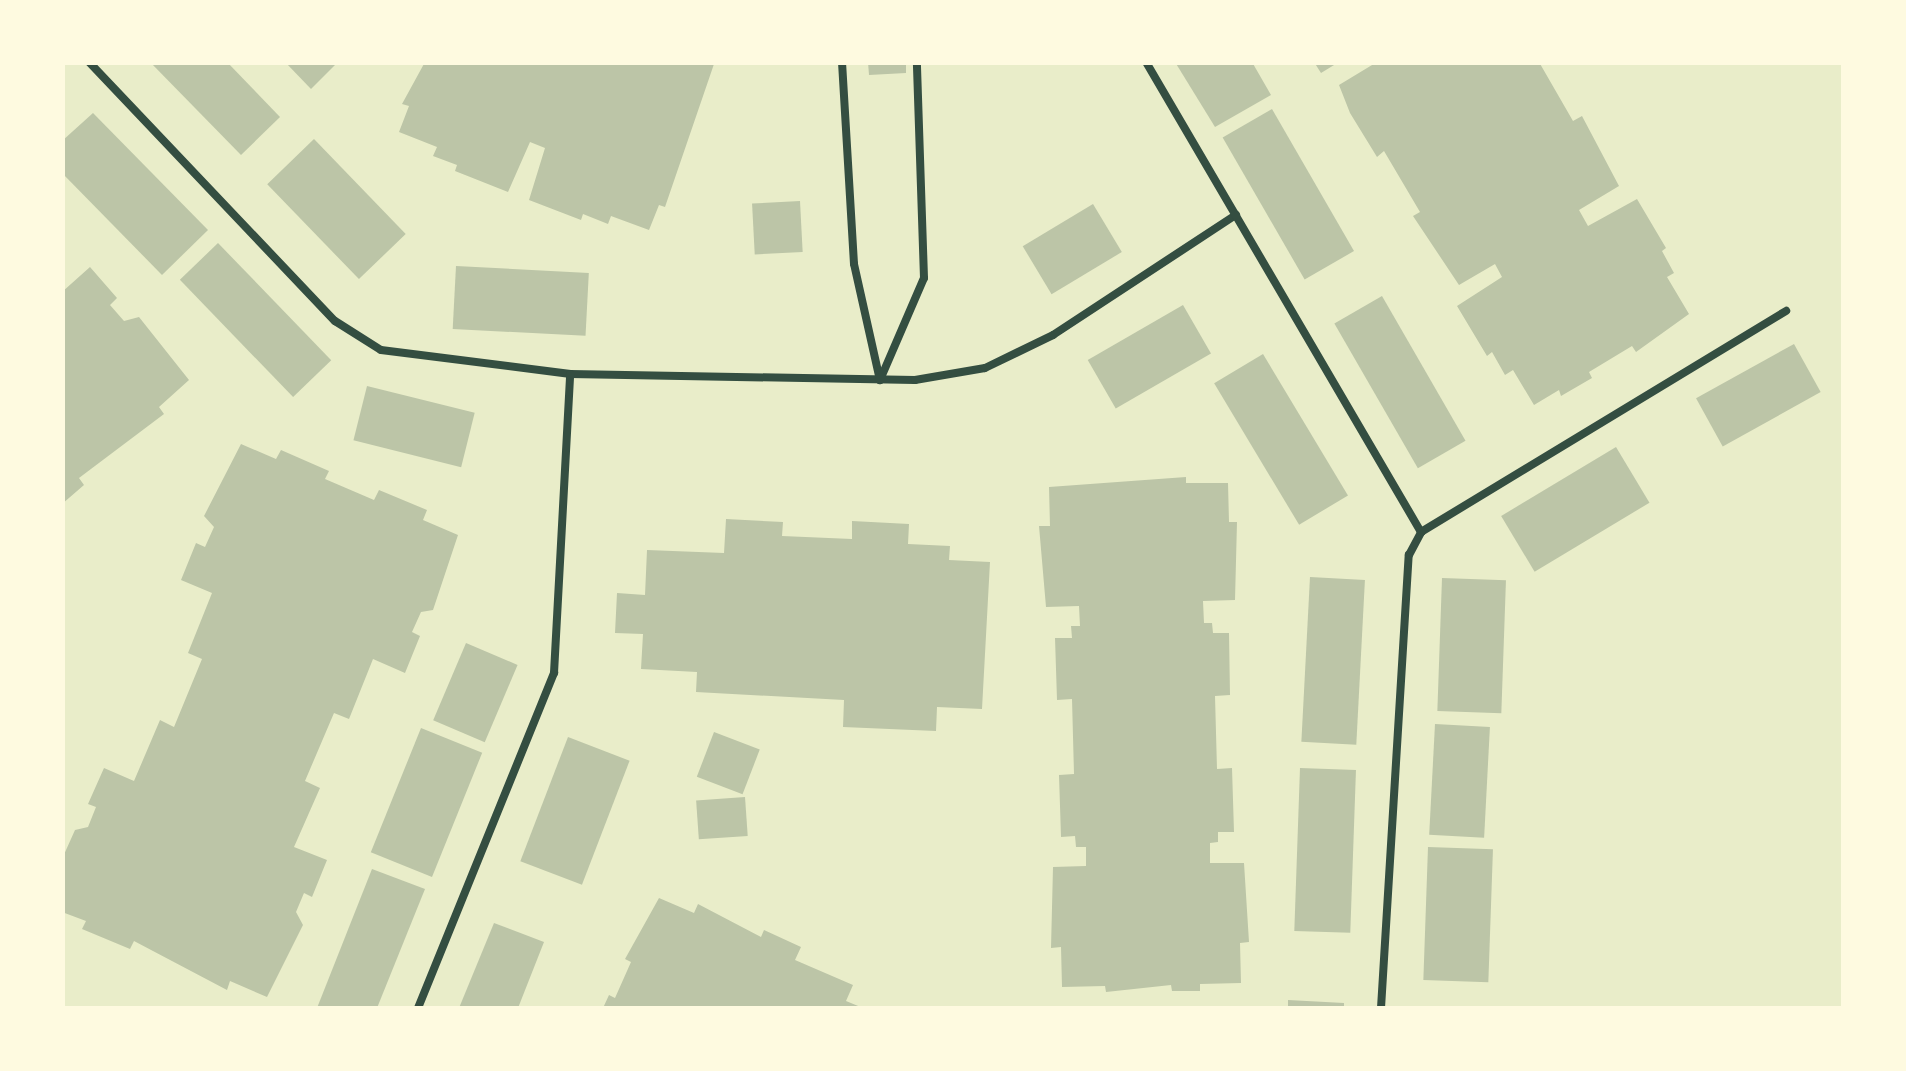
<!DOCTYPE html>
<html>
<head>
<meta charset="utf-8">
<style>
  body { margin:0 }
  #map { position:relative; width:1906px; height:1071px; overflow:hidden; background:#e9edc9; font-family:"DM Sans",sans-serif }
  div>[style] { position:absolute }
  .building>* { inset:0; background:#bcc5a7; transform-origin:0 0 }
  .service>* { height:8px; margin:-4px; padding:0 4px; transform-origin:4px; border-radius:4px; background:#344e41 }
  span { translate:-50% -50%; white-space:nowrap; text-align:center; line-height:1.15; -webkit-text-stroke:8px #fefae0; paint-order:stroke }
  .frame { position:absolute; inset:0; border:65px solid #fefae0; pointer-events:none }
</style>
</head>
<body>
<div id="map">
  <div class="building">
    <div style="clip-path:polygon(150px 62px,227px 62px,280px 117px,241px 155px)"></div>
    <div style="clip-path:polygon(285px 62px,338px 62px,311px 89px)"></div>
    <div style="clip-path:polygon(425px 62px,710px 62px,714px 64px,665px 207px,659px 205px,649px 230px,611px 216px,608px 224px,583px 214px,581px 220px,529px 200px,545px 148px,530px 142px,508px 192px,455px 171px,457px 165px,433px 156px,437px 147px,399px 132px,409px 106px,402px 104px)"></div>
    <div style="clip-path:polygon(868px 62px,906px 62px,906px 73px,869px 75px)"></div>
    <div style="clip-path:polygon(1175px 62px,1252px 62px,1271px 95px,1215px 127px)"></div>
    <div style="clip-path:polygon(1314px 62px,1339px 62px,1321px 73px)"></div>
    <div style="clip-path:polygon(1377px 62px,1539px 62px,1573px 121px,1582px 116px,1619px 186px,1579px 210px,1588px 226px,1637px 199px,1666px 248px,1662px 251px,1674px 273px,1667px 277px,1689px 314px,1636px 352px,1632px 346px,1589px 372px,1592px 378px,1561px 396px,1559px 390px,1534px 405px,1513px 370px,1505px 375px,1492px 352px,1487px 356px,1457px 306px,1502px 277px,1495px 264px,1459px 285px,1413px 216px,1420px 212px,1384px 151px,1377px 157px,1350px 113px,1339px 85px)"></div>
    <div style="left:1272px;top:109px;width:164px;height:57px;rotate:60deg"></div>
    <div style="clip-path:polygon(93px 113px,208px 230px,162px 275px,62px 173px,62px 141px)"></div>
    <div style="left:314px;top:139px;width:132px;height:65px;rotate:46deg"></div>
    <div style="left:800px;top:201px;width:51px;height:48px;rotate:87deg"></div>
    <div style="left:1093px;top:204px;width:56px;height:82px;rotate:59deg"></div>
    <div style="left:218px;top:243px;width:163px;height:53px;rotate:46deg"></div>
    <div style="left:456px;top:266px;width:133px;height:63px;rotate:3deg"></div>
    <div style="clip-path:polygon(90px 267px,117px 298px,110px 305px,124px 321px,139px 317px,189px 380px,159px 407px,164px 414px,79px 478px,84px 485px,62px 504px,62px 292px)"></div>
    <div style="left:1382px;top:296px;width:167px;height:55px;rotate:60deg"></div>
    <div style="left:1183px;top:305px;width:56px;height:110px;rotate:60deg"></div>
    <div style="left:1794px;top:344px;width:55px;height:112px;rotate:61deg"></div>
    <div style="left:1263px;top:354px;width:165px;height:57px;rotate:59deg"></div>
    <div style="left:367px;top:386px;width:111px;height:56px;rotate:14deg"></div>
    <div style="clip-path:polygon(241px 444px,276px 459px,281px 450px,329px 471px,325px 479px,374px 500px,379px 490px,427px 510px,423px 520px,458px 535px,433px 610px,421px 612px,412px 632px,420px 636px,405px 673px,373px 659px,349px 719px,334px 713px,305px 781px,320px 788px,294px 847px,327px 860px,312px 897px,304px 893px,296px 912px,303px 925px,267px 997px,230px 981px,227px 990px,134px 941px,130px 949px,82px 929px,86px 921px,62px 912px,62px 859px,75px 830px,88px 827px,96px 807px,88px 804px,104px 768px,134px 781px,160px 720px,174px 727px,202px 659px,188px 653px,212px 593px,181px 580px,196px 543px,205px 547px,214px 527px,204px 516px)"></div>
    <div style="left:1616px;top:447px;width:65px;height:134px;rotate:59deg"></div>
    <div style="clip-path:polygon(1186px 477px,1186px 483px,1228px 483px,1229px 522px,1237px 522px,1235px 600px,1203px 601px,1204px 623px,1212px 623px,1213px 633px,1229px 633px,1230px 695px,1215px 696px,1217px 769px,1232px 768px,1234px 832px,1218px 832px,1218px 842px,1210px 843px,1210px 863px,1244px 863px,1249px 942px,1240px 943px,1241px 983px,1200px 984px,1200px 991px,1172px 991px,1171px 985px,1106px 992px,1105px 986px,1062px 987px,1061px 947px,1051px 948px,1053px 867px,1086px 866px,1086px 847px,1076px 847px,1075px 836px,1061px 837px,1059px 775px,1074px 774px,1072px 699px,1057px 700px,1055px 638px,1072px 638px,1071px 626px,1080px 626px,1079px 606px,1046px 607px,1039px 526px,1050px 526px,1049px 487px)"></div>
    <div style="clip-path:polygon(726px 519px,783px 522px,782px 536px,852px 539px,852px 521px,909px 524px,908px 544px,950px 546px,949px 560px,990px 562px,982px 709px,937px 707px,936px 731px,843px 727px,844px 700px,696px 692px,697px 672px,641px 669px,643px 634px,615px 633px,617px 593px,645px 595px,647px 550px,724px 553px)"></div>
    <div style="left:1310px;top:577px;width:55px;height:165px;rotate:3deg"></div>
    <div style="left:1442px;top:578px;width:64px;height:133px;rotate:2deg"></div>
    <div style="left:466px;top:643px;width:56px;height:84px;rotate:23deg"></div>
    <div style="left:1435px;top:724px;width:55px;height:111px;rotate:3deg"></div>
    <div style="left:421px;top:728px;width:66px;height:134px;rotate:22deg"></div>
    <div style="left:714px;top:732px;width:49px;height:48px;rotate:21deg"></div>
    <div style="left:568px;top:737px;width:66px;height:133px;rotate:21deg"></div>
    <div style="left:1300px;top:768px;width:56px;height:163px;rotate:2deg"></div>
    <div style="left:745px;top:797px;width:39px;height:49px;rotate:86deg"></div>
    <div style="left:1428px;top:847px;width:65px;height:133px;rotate:2deg"></div>
    <div style="clip-path:polygon(372px 869px,425px 889px,377px 1008px,317px 1008px)"></div>
    <div style="clip-path:polygon(659px 898px,694px 913px,698px 904px,761px 937px,764px 930px,801px 947px,795px 960px,853px 985px,846px 1001px,863px 1008px,603px 1008px,609px 995px,615px 998px,631px 962px,625px 959px)"></div>
    <div style="clip-path:polygon(494px 923px,544px 942px,518px 1008px,459px 1008px)"></div>
    <div style="clip-path:polygon(1288px 1000px,1344px 1003px,1344px 1008px,1288px 1008px)"></div>
  </div>
  <div class="service">
    <div style="left:89px;top:62px;width:357px;rotate:46.5deg"></div>
    <div style="left:335px;top:321px;width:54px;rotate:32.2deg"></div>
    <div style="left:381px;top:350px;width:191px;rotate:7.2deg"></div>
    <div style="left:570px;top:374px;width:345px;rotate:1deg"></div>
    <div style="left:915px;top:380px;width:71px;rotate:-9.7deg"></div>
    <div style="left:985px;top:368px;width:76px;rotate:-25.9deg"></div>
    <div style="left:1053px;top:335px;width:219px;rotate:-33.3deg"></div>
    <div style="left:842px;top:62px;width:202px;rotate:86.6deg"></div>
    <div style="left:854px;top:264px;width:119px;rotate:77.4deg"></div>
    <div style="left:1146px;top:62px;width:545px;rotate:59.67deg"></div>
    <div style="left:880px;top:380px;width:111px;rotate:-66.7deg"></div>
    <div style="left:924px;top:278px;width:216px;rotate:-91.9deg"></div>
    <div style="left:418px;top:1008px;width:362px;rotate:-67.9deg"></div>
    <div style="left:554px;top:673px;width:299px;rotate:-86.9deg"></div>
    <div style="left:1381px;top:1008px;width:454px;rotate:-86.5deg"></div>
    <div style="left:1409px;top:555px;width:26px;rotate:-62deg"></div>
    <div style="left:1421px;top:532px;width:427px;rotate:-31.2deg"></div>
  </div>
  <div class="frame"></div>
</div>
</body>
</html>
